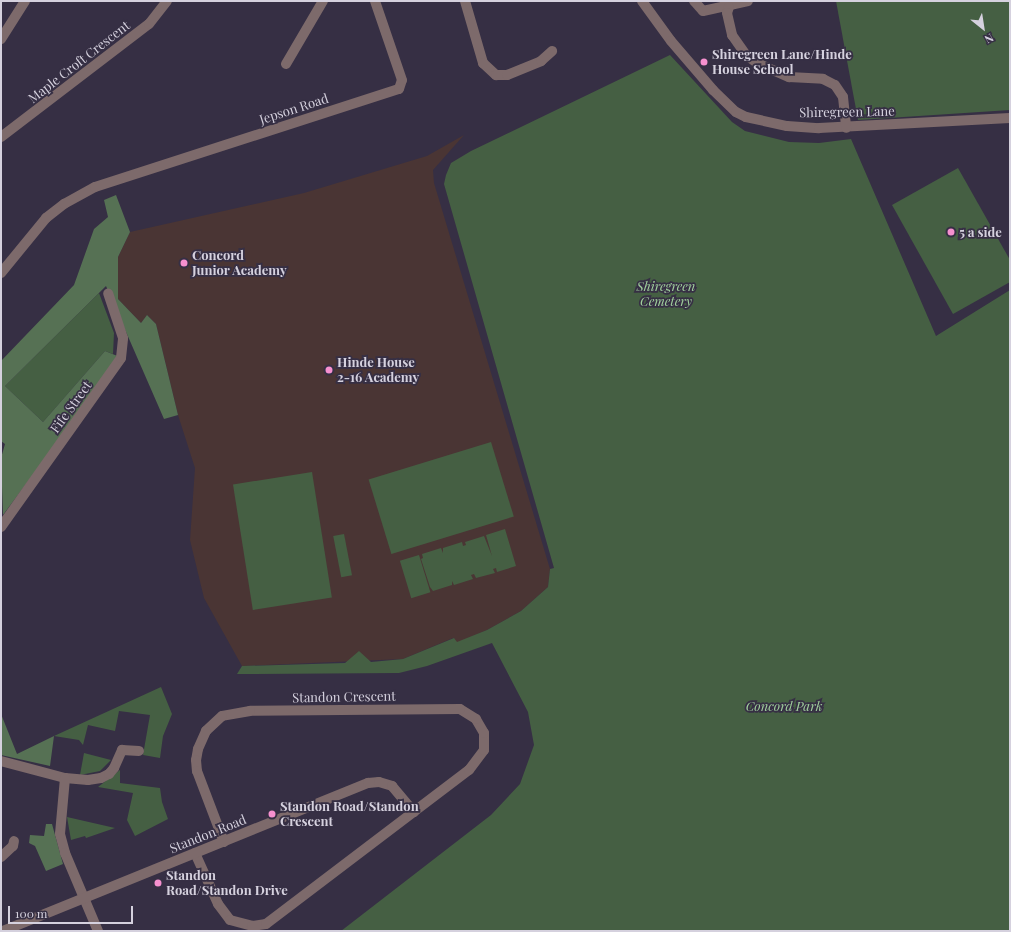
<!DOCTYPE html>
<html>
<head>
<meta charset="utf-8">
<style>
  body { margin:0 }
  #map { position:relative; width:1011px; height:932px; overflow:hidden; background:#362f44; font-family:"Playfair Display",serif }
  div>[style] { position:absolute }
  .education>* { inset:0; background:#4a3534 }
  .green>* { inset:0; background:#455f43; transform-origin:0 0 }
  .forest>* { inset:0; background:#567154 }
  .minor>* { height:10px; margin:-5px; padding:0 5px; transform-origin:5px; border-radius:5px; background:#7d6a6b }
  .dots>* { width:11px; height:11px; translate:-50% -50%; box-sizing:border-box; border:2px solid #362f44; border-radius:50% }
  span { translate:-50% -50%; white-space:nowrap; text-align:center; line-height:1.15; -webkit-text-stroke:3.5px #362f44; paint-order:stroke }
  .poi-label { font-size:13px; color:#d5d1de; font-weight:700 }
  .left { translate:0 -50%; text-align:left }
  .street-label { font-size:13px; color:#d5d1de }
  .park-label { font-size:13px; color:#a1d09d; font-style:italic }
  .frame { position:absolute; inset:0; border:2px solid #d5d1de; pointer-events:none }
  .north { position:absolute; left:963px; top:8px; width:40px; height:40px; -webkit-text-stroke:3px #362f44; paint-order:stroke; rotate:150deg; font-size:11px; font-weight:700; line-height:16px; text-align:center; color:#d5d1de }
  .north::after { content:''; display:block; margin:auto; width:14px; height:18px; background:#d5d1de; clip-path:polygon(50% 0,100% 100%,50% 72%,0 100%) }
  .scale { position:absolute; left:8px; top:906px; width:125px; height:18px; box-sizing:border-box; border:2px solid #d5d1de; border-top:0; padding-left:5px; font-size:12px; line-height:14px; white-space:nowrap; color:#d5d1de; -webkit-text-stroke:3px #362f44; paint-order:stroke }
</style>
</head>
<body>
<div id="map">
  <div class="education">
    <div style="clip-path:polygon(464px 135px,433px 170px,434px 183px,550px 569px,548px 587px,521px 611px,487px 630px,457px 643px,453px 638px,403px 659px,242px 666px,204px 598px,190px 540px,195px 468px,178px 415px,156px 324px,147px 315px,141px 323px,118px 299px,118px 257px,130px 232px,304px 193px,427px 156px)"></div>
  </div>
  <div class="green">
    <div style="clip-path:polygon(836px 1px,1010px 1px,1010px 110px,858px 120px)"></div>
    <div style="clip-path:polygon(670px 55px,732px 122px,745px 131px,789px 142px,819px 143px,851px 139px,936px 336px,1010px 290px,1010px 931px,341px 931px,491px 815px,520px 784px,534px 745px,528px 712px,492px 643px,427px 666px,399px 673px,237px 674px,242px 666px,345px 663px,359px 651px,371px 662px,403px 659px,454px 638px,457px 642px,487px 630px,521px 611px,548px 587px,550px 569px,554px 568px,444px 184px,446px 175px,451px 163px,471px 151px)"></div>
    <div style="clip-path:polygon(958px 168px,1010px 260px,1010px 282px,953px 314px,892px 205px)"></div>
    <div style="clip-path:polygon(99px 293px,114px 333px,113px 354px,105px 351px,43px 422px,5px 386px)"></div>
    <div style="left:491px;top:442px;width:78px;height:128px;rotate:73deg"></div>
    <div style="left:312px;top:472px;width:127px;height:80px;rotate:81deg"></div>
    <div style="clip-path:polygon(505px 529px,516px 566px,497px 572px,496px 568px,493px 569px,495px 573px,476px 578px,474px 574px,471px 575px,473px 579px,454px 585px,452px 581px,452px 585px,433px 591px,430px 587px,421px 559px,423px 558px,422px 554px,441px 548px,443px 553px,443px 548px,462px 542px,463px 546px,466px 545px,465px 542px,484px 536px,492px 556px,486px 535px)"></div>
    <div style="left:344px;top:534px;width:42px;height:11px;rotate:79deg"></div>
    <div style="left:419px;top:555px;width:39px;height:20px;rotate:73deg"></div>
    <div style="clip-path:polygon(161px 687px,172px 714px,163px 736px,160px 758px,143px 755px,150px 715px,119px 711px,115px 731px,88px 725px,83px 745px,79px 740px,54px 736px)"></div>
    <div style="clip-path:polygon(84px 753px,111px 760px,100px 771px,80px 775px)"></div>
    <div style="clip-path:polygon(120px 770px,120px 783px,160px 788px,162px 802px,168px 819px,135px 836px,127px 820px,133px 793px,98px 787px)"></div>
    <div style="clip-path:polygon(67px 817px,115px 828px,86px 838px,85px 836px,71px 840px)"></div>
  </div>
  <div class="forest">
    <div style="clip-path:polygon(116px 195px,130px 232px,118px 257px,118px 299px,141px 323px,147px 315px,156px 324px,178px 415px,164px 419px,106px 286px,5px 386px,43px 422px,105px 351px,120px 357px,3px 515px,1px 458px,5px 444px,1px 441px,1px 361px,74px 285px,94px 229px,108px 217px,104px 200px)"></div>
    <div style="clip-path:polygon(1px 714px,17px 754px,54px 736px,50px 766px,1px 755px)"></div>
    <div style="clip-path:polygon(46px 824px,52px 824px,63px 864px,46px 871px,35px 846px,29px 843px,30px 835px,44px 836px)"></div>
  </div>
  <div class="minor">
    <div style="left:465px;top:1px;width:65px;rotate:73.8deg"></div>
    <div style="left:483px;top:63px;width:18px;rotate:43deg"></div>
    <div style="left:496px;top:75px;width:11px"></div>
    <div style="left:507px;top:75px;width:37px;rotate:-22deg"></div>
    <div style="left:541px;top:61px;width:15px;rotate:-42deg"></div>
    <div style="left:642px;top:1px;width:49px;rotate:54.1deg"></div>
    <div style="left:671px;top:41px;width:65px;rotate:49.4deg"></div>
    <div style="left:713px;top:90px;width:32px;rotate:44deg"></div>
    <div style="left:736px;top:112px;width:11px;rotate:27deg"></div>
    <div style="left:746px;top:117px;width:42px;rotate:12.4deg"></div>
    <div style="left:787px;top:126px;width:32px;rotate:4deg"></div>
    <div style="left:819px;top:128px;width:191px;rotate:-3deg"></div>
    <div style="left:694px;top:1px;width:13px;rotate:48deg"></div>
    <div style="left:703px;top:11px;width:46px;rotate:-12.5deg"></div>
    <div style="left:729px;top:7px;width:6px;rotate:108deg"></div>
    <div style="left:727px;top:13px;width:23px;rotate:77deg"></div>
    <div style="left:732px;top:35px;width:24px;rotate:55deg"></div>
    <div style="left:746px;top:55px;width:14px;rotate:36deg"></div>
    <div style="left:757px;top:63px;width:35px;rotate:24deg"></div>
    <div style="left:789px;top:77px;width:34px;rotate:3deg"></div>
    <div style="left:823px;top:79px;width:13px;rotate:27deg"></div>
    <div style="left:835px;top:85px;width:14px;rotate:56deg"></div>
    <div style="left:843px;top:97px;width:31px;rotate:84deg"></div>
    <div style="left:1px;top:39px;width:45px;rotate:-57.7deg"></div>
    <div style="left:286px;top:64px;width:73px;rotate:-59.6deg"></div>
    <div style="left:1px;top:137px;width:186px;rotate:-37.4deg"></div>
    <div style="left:149px;top:24px;width:29px;rotate:-52deg"></div>
    <div style="left:1px;top:273px;width:71px;rotate:-50.7deg"></div>
    <div style="left:46px;top:218px;width:23px;rotate:-38deg"></div>
    <div style="left:64px;top:204px;width:35px;rotate:-29deg"></div>
    <div style="left:95px;top:187px;width:319px;rotate:-17.9deg"></div>
    <div style="left:399px;top:89px;width:9px;rotate:-72deg"></div>
    <div style="left:402px;top:80px;width:83px;rotate:-108.9deg"></div>
    <div style="left:1px;top:527px;width:207px;rotate:-54.6deg"></div>
    <div style="left:121px;top:358px;width:20px;rotate:-84deg"></div>
    <div style="left:123px;top:338px;width:47px;rotate:-108.4deg"></div>
    <div style="left:1px;top:761px;width:66px;rotate:14.9deg"></div>
    <div style="left:65px;top:778px;width:23px;rotate:5deg"></div>
    <div style="left:88px;top:780px;width:13px;rotate:-9deg"></div>
    <div style="left:101px;top:778px;width:9px;rotate:-27deg"></div>
    <div style="left:109px;top:774px;width:8px;rotate:-50deg"></div>
    <div style="left:114px;top:768px;width:20px;rotate:-66deg"></div>
    <div style="left:122px;top:750px;width:17px;rotate:3deg"></div>
    <div style="left:65px;top:778px;width:56px;rotate:95.1deg"></div>
    <div style="left:60px;top:834px;width:20px;rotate:75deg"></div>
    <div style="left:65px;top:853px;width:85px;rotate:67.1deg"></div>
    <div style="left:195px;top:853px;width:56px;rotate:65.7deg"></div>
    <div style="left:218px;top:904px;width:20px;rotate:53deg"></div>
    <div style="left:230px;top:920px;width:23px;rotate:15deg"></div>
    <div style="left:252px;top:926px;width:14px;rotate:-8deg"></div>
    <div style="left:266px;top:924px;width:255px;rotate:-37.2deg"></div>
    <div style="left:469px;top:770px;width:25px;rotate:-53deg"></div>
    <div style="left:484px;top:750px;width:17px;rotate:-90deg"></div>
    <div style="left:484px;top:733px;width:16px;rotate:-120deg"></div>
    <div style="left:476px;top:719px;width:19px;rotate:-148deg"></div>
    <div style="left:460px;top:709px;width:210px;rotate:179.5deg"></div>
    <div style="left:250px;top:711px;width:28px;rotate:170deg"></div>
    <div style="left:222px;top:716px;width:22px;rotate:137deg"></div>
    <div style="left:206px;top:731px;width:20px;rotate:114deg"></div>
    <div style="left:198px;top:749px;width:11px;rotate:100deg"></div>
    <div style="left:196px;top:760px;width:11px;rotate:85deg"></div>
    <div style="left:197px;top:771px;width:76px;rotate:69.2deg"></div>
    <div style="left:1px;top:857px;width:16px;rotate:-43deg"></div>
    <div style="left:13px;top:846px;width:5px;rotate:-79deg"></div>
    <div style="left:3px;top:931px;width:394px;rotate:-22.1deg"></div>
    <div style="left:368px;top:783px;width:11px;rotate:-5deg"></div>
    <div style="left:379px;top:782px;width:14px;rotate:17deg"></div>
    <div style="left:392px;top:786px;width:34px;rotate:50deg"></div>
  </div>
  <div class="dots">
    <div style="left:704px;top:62px;background:#f690cf"></div>
    <div style="left:951px;top:232px;background:#f690cf"></div>
    <div style="left:184px;top:263px;background:#f690cf"></div>
    <div style="left:329px;top:370px;background:#f690cf"></div>
    <div style="left:272px;top:814px;background:#f690cf"></div>
    <div style="left:158px;top:883px;background:#f690cf"></div>
  </div>
  <div class="poi-label">
    <span class="left" style="left:712px;top:62px">Shiregreen Lane/Hinde<br>House School</span>
    <span class="left" style="left:959px;top:232px">5 a side</span>
    <span class="left" style="left:192px;top:263px">Concord<br>Junior Academy</span>
    <span class="left" style="left:337px;top:370px">Hinde House<br>2-16 Academy</span>
    <span class="left" style="left:280px;top:814px">Standon Road/Standon<br>Crescent</span>
    <span class="left" style="left:166px;top:883px">Standon<br>Road/Standon Drive</span>
  </div>
  <div class="street-label">
    <span style="left:79px;top:62px;rotate:-38deg">Maple Croft Crescent</span>
    <span style="left:294px;top:109px;rotate:-18deg">Jepson Road</span>
    <span style="left:847px;top:112px;rotate:-1deg">Shiregreen Lane</span>
    <span style="left:71px;top:407px;rotate:-54deg">Fife Street</span>
    <span style="left:344px;top:697px;rotate:-1deg">Standon Crescent</span>
    <span style="left:208px;top:834px;rotate:-22deg">Standon Road</span>
  </div>
  <div class="park-label">
    <span style="left:666px;top:294px">Shiregreen<br>Cemetery</span>
    <span style="left:784px;top:706px">Concord Park</span>
  </div>
  <div class="frame"></div>
  <div class="north">N</div>
  <div class="scale">100 m</div>
</div>
</body>
</html>
